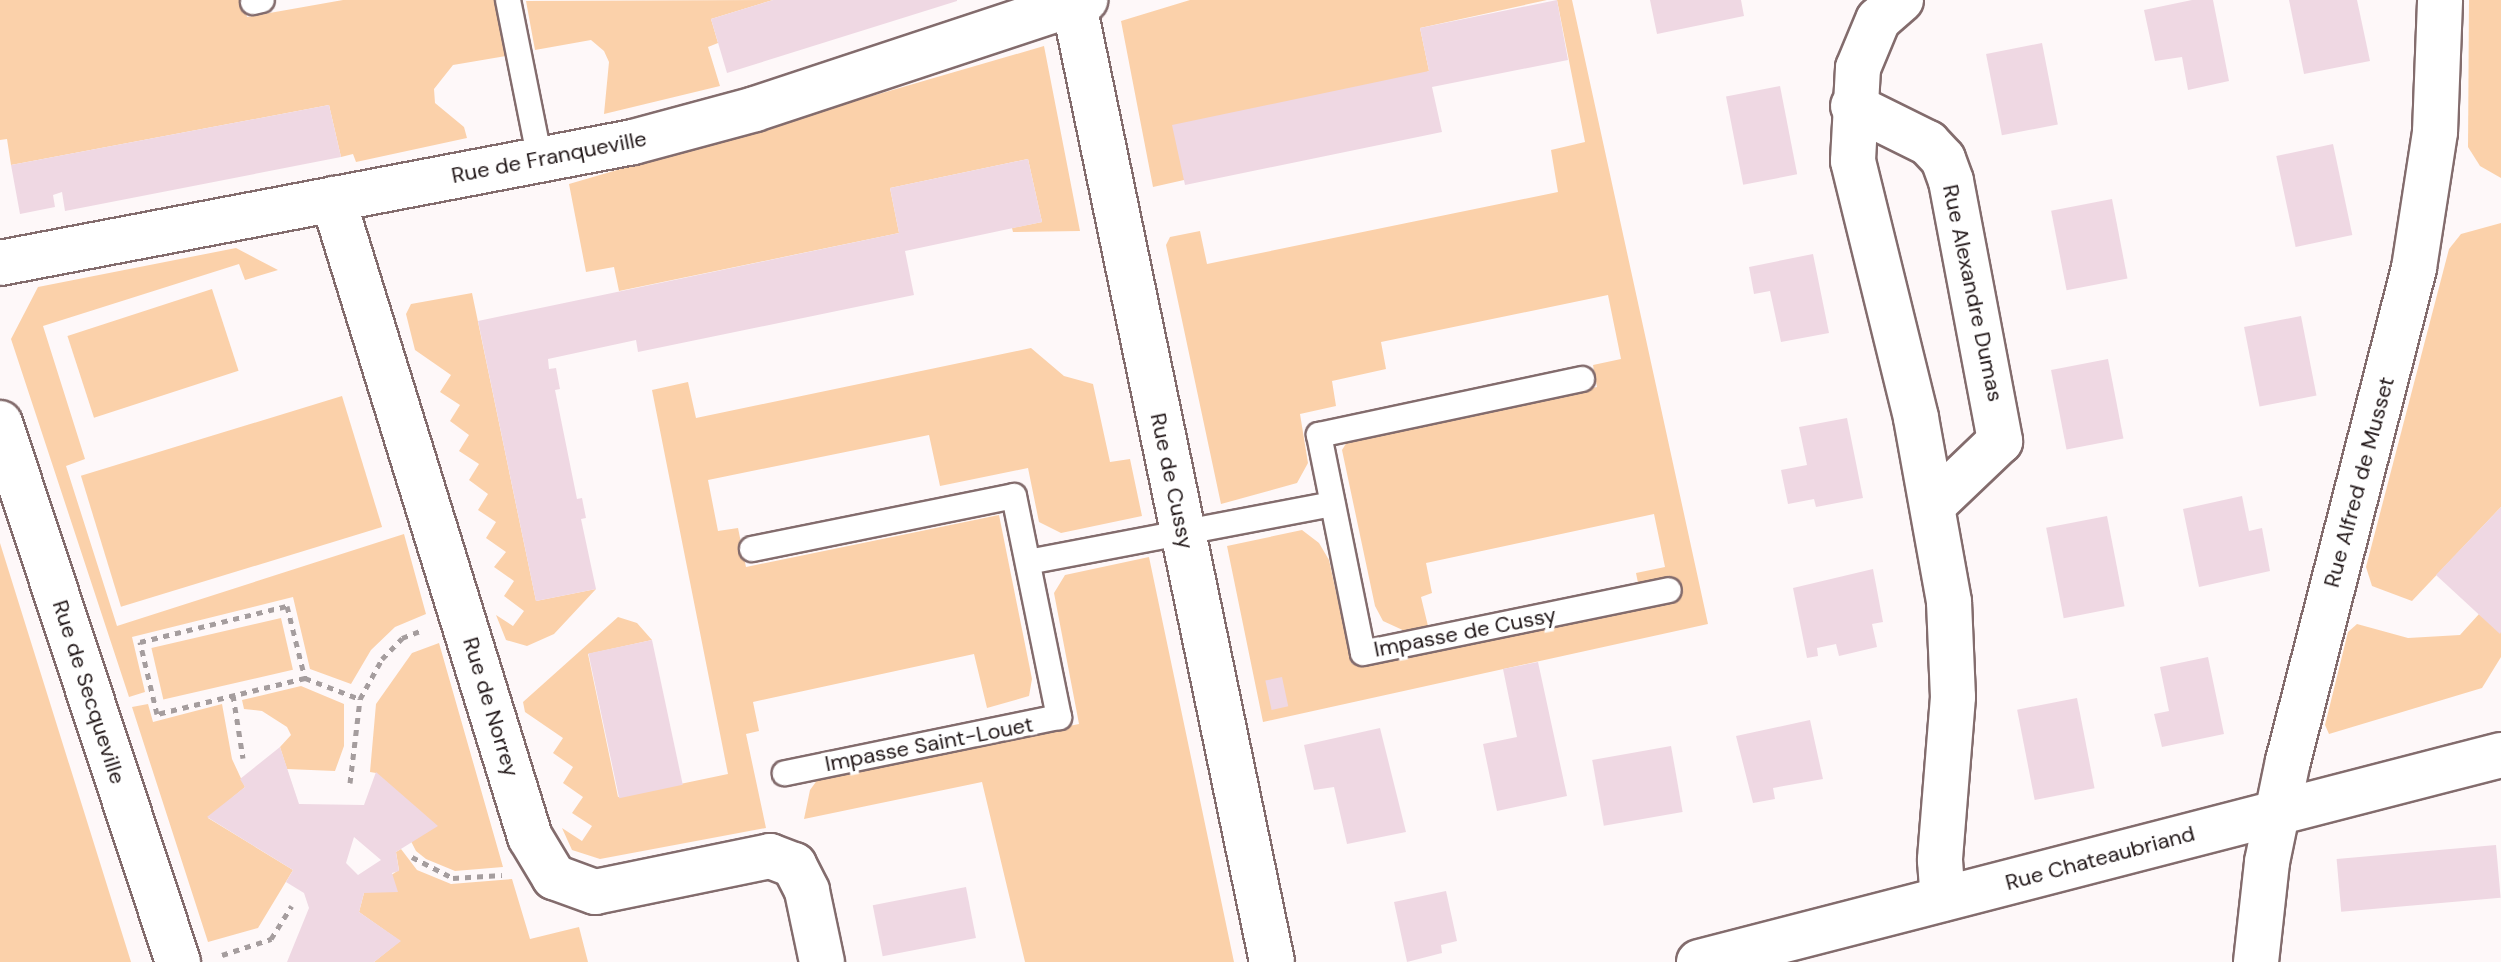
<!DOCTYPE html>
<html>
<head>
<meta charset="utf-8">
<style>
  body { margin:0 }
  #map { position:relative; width:2501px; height:962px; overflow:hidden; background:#fef8f9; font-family:"DM Sans",sans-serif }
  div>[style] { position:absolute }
  .green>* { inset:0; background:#fbd1aa; transform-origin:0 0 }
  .building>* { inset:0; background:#efd8e3; transform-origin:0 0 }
  .path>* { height:5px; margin-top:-2.5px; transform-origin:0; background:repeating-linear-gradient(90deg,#a59d9e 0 6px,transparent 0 12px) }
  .roads { filter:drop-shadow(2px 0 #836c6d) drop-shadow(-2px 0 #836c6d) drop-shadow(0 2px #836c6d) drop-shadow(0 -2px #836c6d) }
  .service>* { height:24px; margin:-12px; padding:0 12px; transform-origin:12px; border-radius:12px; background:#fff }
  .minor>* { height:44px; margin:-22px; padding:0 22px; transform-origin:22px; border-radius:22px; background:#fff }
  .tertiary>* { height:44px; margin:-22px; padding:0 22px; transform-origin:22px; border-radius:22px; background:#fff }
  span { translate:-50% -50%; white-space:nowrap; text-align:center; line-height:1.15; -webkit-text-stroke:7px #fff; paint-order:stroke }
  .street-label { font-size:22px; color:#221819 }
</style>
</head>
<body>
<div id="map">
  <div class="green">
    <div style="clip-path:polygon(0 0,243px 0,247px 17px,343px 0,496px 0,506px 56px,453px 65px,434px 89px,435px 103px,464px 127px,467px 138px,356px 162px,353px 154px,341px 157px,329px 105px,11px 165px,7px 139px,0 140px)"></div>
    <div style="clip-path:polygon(773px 0,711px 19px,718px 43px,708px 47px,720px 86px,604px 114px,609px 62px,604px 51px,591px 40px,535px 50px,526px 1px)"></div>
    <div style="clip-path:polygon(1190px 0,1547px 0,1420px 28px,1429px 71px,1184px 180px,1153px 187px,1121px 21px)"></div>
    <div style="clip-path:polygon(1557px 0,1572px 0,1708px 624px,1263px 722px,1227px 546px,1302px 530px,1319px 543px,1329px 560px,1352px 664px,1642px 603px,1636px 573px,1665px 567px,1654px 514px,1426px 563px,1432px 593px,1421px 597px,1428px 626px,1407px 632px,1383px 621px,1375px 606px,1342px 450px,1350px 437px,1597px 387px,1593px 365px,1621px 359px,1608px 295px,1381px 342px,1386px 369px,1332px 381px,1336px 406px,1300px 414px,1308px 463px,1297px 483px,1221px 504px,1166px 245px,1170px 237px,1200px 231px,1207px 264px,1558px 192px,1551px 150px,1585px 142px)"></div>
    <div style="clip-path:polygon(2469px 0,2501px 0,2501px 178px,2480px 166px,2468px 147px)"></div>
    <div style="clip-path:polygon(1044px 46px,1080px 231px,1013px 232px,1012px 228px,1042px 222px,1028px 159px,890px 188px,899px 233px,619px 291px,614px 267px,586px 272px,569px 184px)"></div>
    <div style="clip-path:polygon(2501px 223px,2501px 507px,2412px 601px,2372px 586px,2366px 567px,2449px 249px,2461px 234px)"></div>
    <div style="clip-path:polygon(236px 248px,278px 270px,245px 280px,239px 264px,43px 326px,85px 459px,66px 466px,117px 626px,404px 534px,426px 614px,395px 627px,371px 650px,351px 684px,310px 669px,293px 597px,132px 637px,145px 692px,129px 697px,11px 339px,38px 287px)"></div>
    <div style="left:212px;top:289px;width:86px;height:152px;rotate:72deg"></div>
    <div style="clip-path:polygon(472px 293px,536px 601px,596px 589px,554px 634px,527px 646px,506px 640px,496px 615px,513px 626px,524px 611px,504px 596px,514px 581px,494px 567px,506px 552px,486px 538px,496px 522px,478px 510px,488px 494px,469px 480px,479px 464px,459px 451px,469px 435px,450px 421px,460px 405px,440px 392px,451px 375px,415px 350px,406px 314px,411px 304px)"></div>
    <div style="clip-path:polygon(1031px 348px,1064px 376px,1093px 384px,1110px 462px,1130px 459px,1142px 516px,1061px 533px,1039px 522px,1028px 468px,940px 486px,929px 435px,708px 480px,718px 531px,738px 528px,746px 567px,999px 515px,1032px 679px,1029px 696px,987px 708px,974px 654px,753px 702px,759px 731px,746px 734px,766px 828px,600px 859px,572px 850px,562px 828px,582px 841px,592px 826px,572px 813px,583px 797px,563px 783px,573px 767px,553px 753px,563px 738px,525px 712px,523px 702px,618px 617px,637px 623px,652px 640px,588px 654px,618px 797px,728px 774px,652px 390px,688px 382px,696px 418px)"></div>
    <div style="left:342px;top:396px;width:137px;height:273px;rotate:73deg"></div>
    <div style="clip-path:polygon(0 543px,131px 962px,0 962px)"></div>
    <div style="clip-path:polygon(1149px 557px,1234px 962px,1025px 962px,982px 782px,804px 819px,810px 790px,818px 779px,833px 773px,1079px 724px,1054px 593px,1065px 575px)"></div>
    <div style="clip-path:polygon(2479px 614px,2501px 632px,2501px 657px,2482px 688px,2329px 734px,2325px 725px,2348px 632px,2357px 624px,2408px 638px,2460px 635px)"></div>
    <div style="left:281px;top:618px;width:53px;height:133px;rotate:77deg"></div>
    <div style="clip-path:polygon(439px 643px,503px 867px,455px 871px,426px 859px,416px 851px,376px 773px,370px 772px,376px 704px,412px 653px)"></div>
    <div style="clip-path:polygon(301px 686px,344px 704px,344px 746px,335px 771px,287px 769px,280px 747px,291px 735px,287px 727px,262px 711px,244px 709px,242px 700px)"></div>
    <div style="clip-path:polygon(148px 704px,153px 722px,222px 704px,232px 759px,245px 787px,208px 818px,293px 870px,258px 928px,208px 942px,132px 707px)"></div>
    <div style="clip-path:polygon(401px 849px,417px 870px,451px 884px,512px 879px,530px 939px,579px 927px,588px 962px,374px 962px,400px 941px,359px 912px,364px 893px,399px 870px,396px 852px)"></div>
  </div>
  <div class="building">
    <div style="clip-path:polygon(773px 0,957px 0,957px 1px,727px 73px,711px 19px)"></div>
    <div style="clip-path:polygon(1557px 0,1568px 60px,1432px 87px,1442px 132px,1185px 185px,1172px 125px,1429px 71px,1420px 28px)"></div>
    <div style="clip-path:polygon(1650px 0,1741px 0,1744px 16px,1657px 34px)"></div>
    <div style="clip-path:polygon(2192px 0,2213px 0,2229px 81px,2188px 90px,2182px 57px,2155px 61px,2144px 10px)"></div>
    <div style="clip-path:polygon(2289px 0,2357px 0,2370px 61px,2304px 74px)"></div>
    <div style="left:2042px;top:43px;width:83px;height:57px;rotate:79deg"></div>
    <div style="left:1780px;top:86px;width:90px;height:55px;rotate:79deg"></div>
    <div style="clip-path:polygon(329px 105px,341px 157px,65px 211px,62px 192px,53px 195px,55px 207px,20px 214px,11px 165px)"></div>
    <div style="left:2333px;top:144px;width:93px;height:58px;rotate:78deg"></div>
    <div style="clip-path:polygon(1028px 159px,1042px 222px,905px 251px,914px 295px,638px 352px,636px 340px,548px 359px,549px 369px,556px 368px,560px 389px,555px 390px,577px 499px,582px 498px,586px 518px,581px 519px,596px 589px,536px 601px,478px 321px,899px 233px,890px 188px)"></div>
    <div style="left:2112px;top:199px;width:81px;height:62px;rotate:79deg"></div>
    <div style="clip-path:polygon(1813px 254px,1829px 333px,1781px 342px,1770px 291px,1754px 294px,1749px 267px)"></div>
    <div style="left:2301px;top:316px;width:81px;height:58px;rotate:79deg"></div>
    <div style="left:2108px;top:359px;width:81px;height:58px;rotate:79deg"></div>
    <div style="clip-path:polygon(1847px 418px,1863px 498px,1816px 507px,1814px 499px,1788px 504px,1781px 470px,1807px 465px,1799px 427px)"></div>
    <div style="clip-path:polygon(2242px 496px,2249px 531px,2262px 528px,2270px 571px,2199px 587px,2183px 509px)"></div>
    <div style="clip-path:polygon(2501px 507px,2501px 632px,2500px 634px,2436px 575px)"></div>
    <div style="left:2107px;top:516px;width:92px;height:62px;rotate:79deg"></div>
    <div style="clip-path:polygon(1873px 569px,1883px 622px,1872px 624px,1877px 647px,1839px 656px,1836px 644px,1817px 648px,1818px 656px,1807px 658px,1793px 588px)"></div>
    <div style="left:652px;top:640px;width:148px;height:65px;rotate:78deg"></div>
    <div style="clip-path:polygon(2208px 657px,2224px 734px,2162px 747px,2154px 714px,2169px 711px,2160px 667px)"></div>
    <div style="clip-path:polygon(1538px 662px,1567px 796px,1497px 811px,1483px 744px,1517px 737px,1503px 669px)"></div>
    <div style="left:1282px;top:677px;width:30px;height:17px;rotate:78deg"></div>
    <div style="left:2077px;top:698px;width:92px;height:61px;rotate:79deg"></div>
    <div style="clip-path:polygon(1810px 720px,1823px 779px,1773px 788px,1775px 799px,1753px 803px,1736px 736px)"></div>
    <div style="clip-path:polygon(1380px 728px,1406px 832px,1347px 844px,1334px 787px,1314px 790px,1304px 745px)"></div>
    <div style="left:1671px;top:746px;width:67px;height:80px;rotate:80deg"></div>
    <div style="clip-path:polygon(evenodd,280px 747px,299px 804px,364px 805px,376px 772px,438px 826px,396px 852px,399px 871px,392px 873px,398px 892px,364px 893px,359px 912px,401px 941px,374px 962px,287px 962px,309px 908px,304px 893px,286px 882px,293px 870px,207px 817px,245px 787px,240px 779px,280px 747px,354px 837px,381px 860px,358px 875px,346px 863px,354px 837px)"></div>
    <div style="left:2496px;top:845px;width:53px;height:160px;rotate:85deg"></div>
    <div style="left:966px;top:887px;width:52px;height:95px;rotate:79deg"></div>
    <div style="clip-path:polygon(1446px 891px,1457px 941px,1441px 945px,1442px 953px,1407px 962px,1394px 902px)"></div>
  </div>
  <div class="path">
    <div style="left:287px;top:606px;width:74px;rotate:76deg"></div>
    <div style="left:305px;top:678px;width:152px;rotate:166.3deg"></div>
    <div style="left:157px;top:714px;width:74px;rotate:-103.3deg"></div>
    <div style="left:140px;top:642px;width:151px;rotate:-13.8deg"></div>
    <div style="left:305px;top:678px;width:59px;rotate:20.9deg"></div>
    <div style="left:233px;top:695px;width:64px;rotate:81deg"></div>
    <div style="left:350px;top:783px;width:85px;rotate:-83.2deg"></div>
    <div style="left:360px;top:699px;width:46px;rotate:-61.2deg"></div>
    <div style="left:382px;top:659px;width:29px;rotate:-46deg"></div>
    <div style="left:402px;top:638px;width:19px;rotate:-21deg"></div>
    <div style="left:412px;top:857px;width:46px;rotate:27.1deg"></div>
    <div style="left:453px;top:878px;width:49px;rotate:-3.5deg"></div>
    <div style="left:222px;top:955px;width:52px;rotate:-18.1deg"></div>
    <div style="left:271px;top:939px;width:39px;rotate:-58deg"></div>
  </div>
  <div class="roads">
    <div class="service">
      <div style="left:508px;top:0;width:163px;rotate:78.7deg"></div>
      <div style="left:253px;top:2px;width:9px;rotate:-13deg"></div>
      <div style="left:1582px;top:379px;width:269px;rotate:168deg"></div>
      <div style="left:1319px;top:435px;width:222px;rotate:78.6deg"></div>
      <div style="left:1363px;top:653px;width:312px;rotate:-11.6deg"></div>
      <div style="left:752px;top:549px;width:267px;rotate:-11.4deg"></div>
      <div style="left:1014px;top:496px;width:226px;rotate:78.5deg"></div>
      <div style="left:1059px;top:717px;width:280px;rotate:168.4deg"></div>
      <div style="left:1028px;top:562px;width:310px;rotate:-10.8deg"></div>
    </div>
    <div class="minor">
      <div style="left:1901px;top:0;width:30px;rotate:139deg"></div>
      <div style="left:1878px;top:20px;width:52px;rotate:112.6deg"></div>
      <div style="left:1858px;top:68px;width:93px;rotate:93.1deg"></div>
      <div style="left:1853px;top:161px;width:265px;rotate:76.2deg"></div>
      <div style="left:1916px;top:418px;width:187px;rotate:79.8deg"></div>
      <div style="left:1949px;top:602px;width:95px;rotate:87.6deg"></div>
      <div style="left:1953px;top:697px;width:164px;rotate:94.6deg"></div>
      <div style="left:1940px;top:860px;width:39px;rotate:86deg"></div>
      <div style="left:1853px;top:106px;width:84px;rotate:26.3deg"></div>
      <div style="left:1928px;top:143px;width:22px;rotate:47deg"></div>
      <div style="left:1943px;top:159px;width:23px;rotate:70deg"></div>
      <div style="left:1951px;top:181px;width:265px;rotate:79.3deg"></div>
      <div style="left:2000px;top:441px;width:91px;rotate:136.3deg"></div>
      <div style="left:333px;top:199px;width:668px;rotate:72.84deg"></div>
      <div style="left:530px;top:837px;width:47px;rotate:59deg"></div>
      <div style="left:554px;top:877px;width:44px;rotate:20.1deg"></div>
      <div style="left:595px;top:892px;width:179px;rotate:-11.6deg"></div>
      <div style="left:770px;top:856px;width:26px;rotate:21deg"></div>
      <div style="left:794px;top:865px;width:29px;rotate:63deg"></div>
      <div style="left:807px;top:891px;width:73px;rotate:78.1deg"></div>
      <div style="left:0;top:263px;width:644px;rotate:-10.82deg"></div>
      <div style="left:633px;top:142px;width:126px;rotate:-15.1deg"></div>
      <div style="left:755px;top:109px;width:348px;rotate:-18.3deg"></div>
      <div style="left:0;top:423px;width:568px;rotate:71.72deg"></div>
      <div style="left:1699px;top:962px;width:828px;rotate:-14.47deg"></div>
      <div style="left:2256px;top:962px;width:101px;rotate:-83.7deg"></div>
      <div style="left:2267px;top:862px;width:103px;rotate:-78.3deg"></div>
      <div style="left:2288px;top:761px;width:509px;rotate:-75.66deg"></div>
      <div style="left:2414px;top:268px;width:138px;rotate:-81.2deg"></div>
      <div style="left:2435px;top:132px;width:132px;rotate:-87.8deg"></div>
    </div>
    <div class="tertiary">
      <div style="left:1073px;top:0;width:982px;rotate:78.31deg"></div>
    </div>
  </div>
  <div class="street-label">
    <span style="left:549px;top:157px;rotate:-11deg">Rue de Franqueville</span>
    <span style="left:1973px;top:293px;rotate:78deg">Rue Alexandre Dumas</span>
    <span style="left:1172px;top:481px;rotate:78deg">Rue de Cussy</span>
    <span style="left:2359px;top:482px;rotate:-75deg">Rue Alfred de Musset</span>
    <span style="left:1465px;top:632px;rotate:-11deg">Impasse de Cussy</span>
    <span style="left:89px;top:692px;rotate:72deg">Rue de Secqueville</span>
    <span style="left:491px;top:707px;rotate:73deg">Rue de Norrey</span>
    <span style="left:929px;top:744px;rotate:-11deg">Impasse Saint-Louet</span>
    <span style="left:2100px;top:858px;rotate:-15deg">Rue Chateaubriand</span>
  </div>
</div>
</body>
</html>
